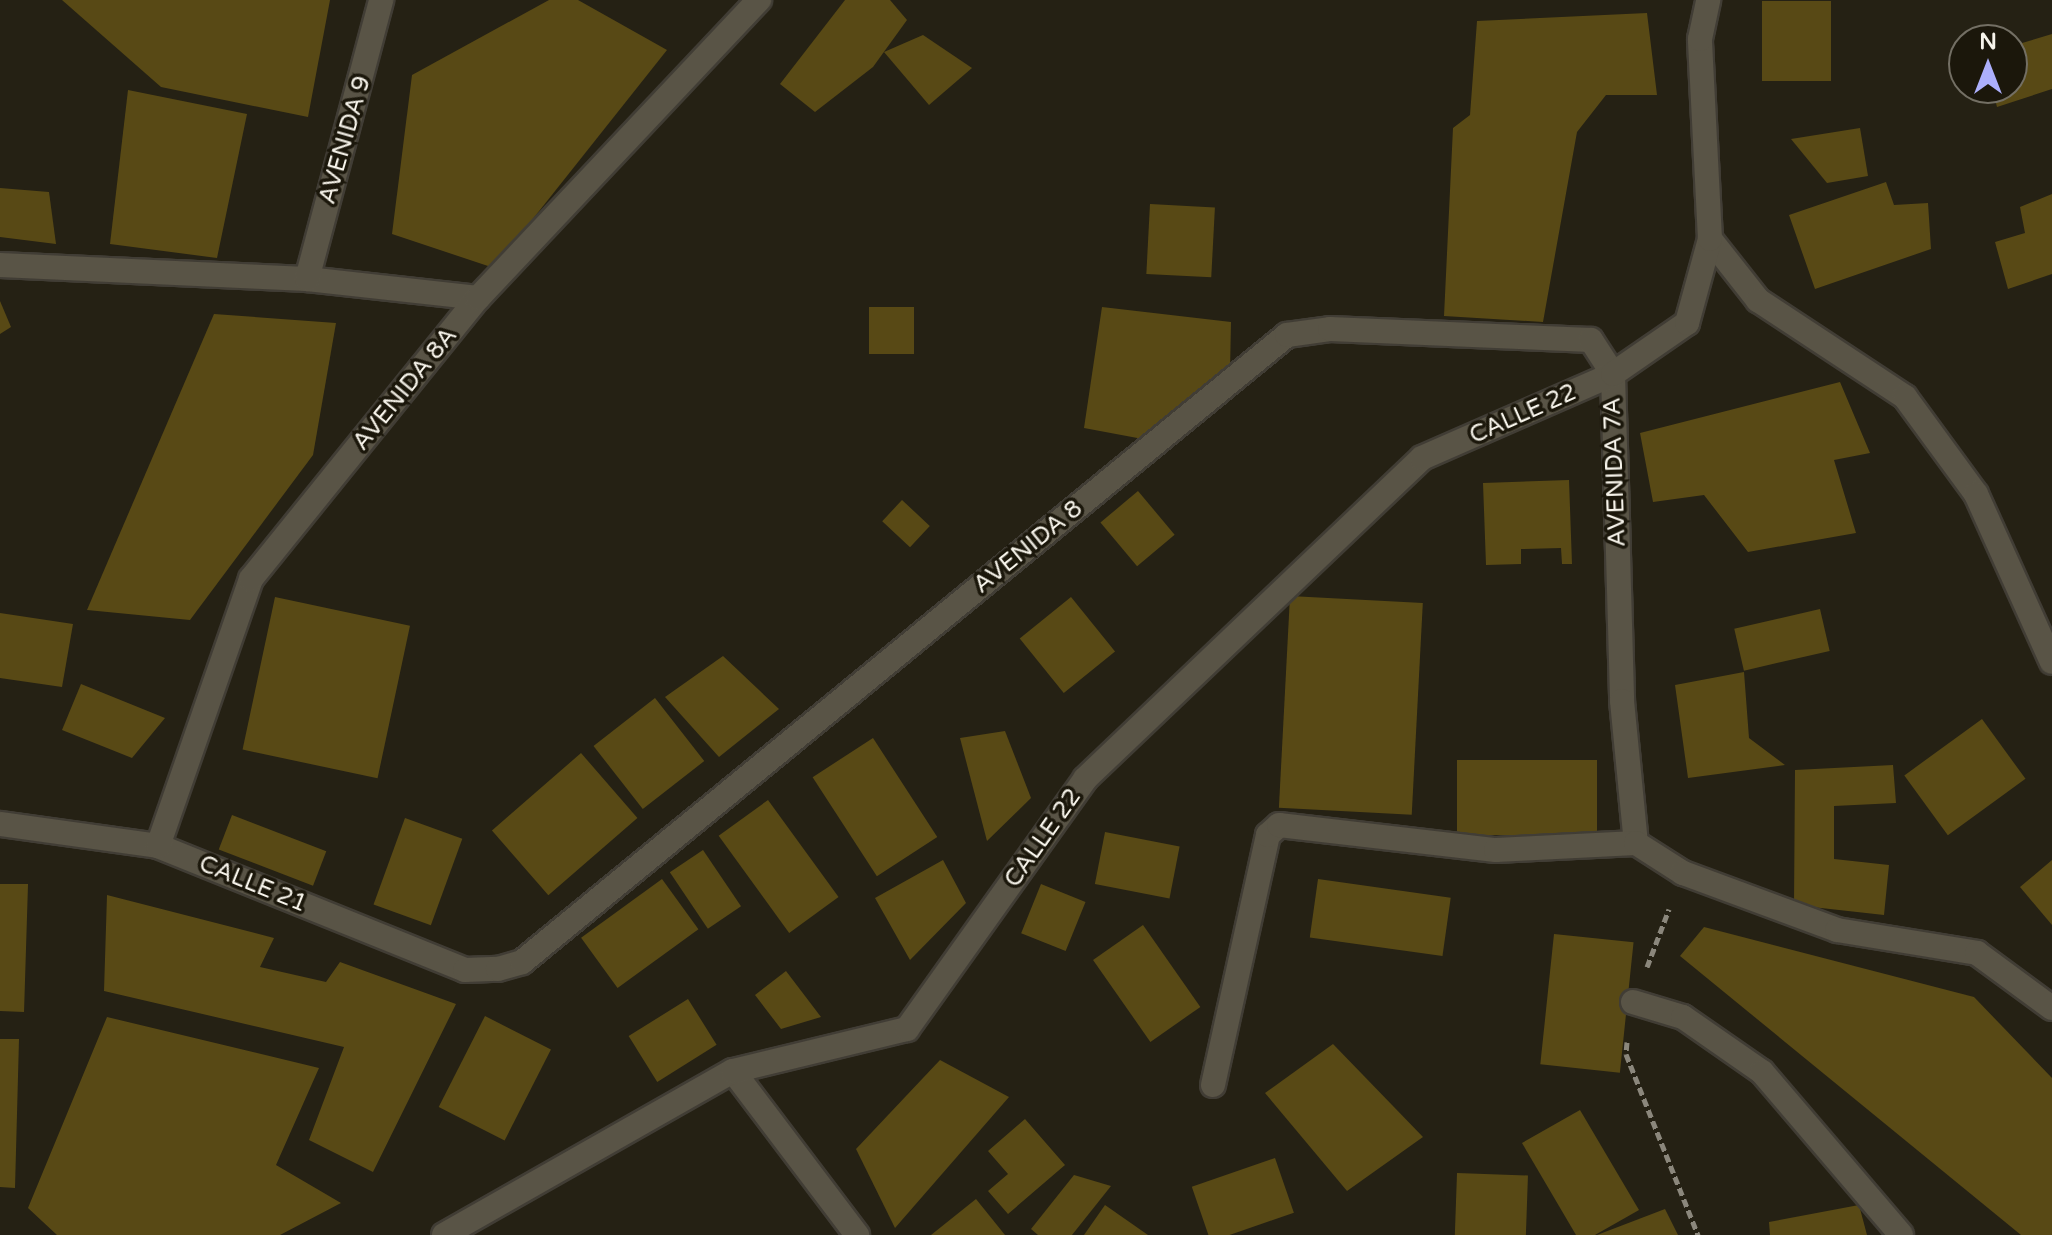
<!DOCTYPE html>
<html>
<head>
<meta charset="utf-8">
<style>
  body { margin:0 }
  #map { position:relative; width:2052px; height:1235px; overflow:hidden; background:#252114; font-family:"Varela Round",sans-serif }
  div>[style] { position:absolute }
  .building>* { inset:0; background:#584915; transform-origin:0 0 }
  .path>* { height:5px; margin-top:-2.5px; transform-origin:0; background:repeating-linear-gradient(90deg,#8b877c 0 8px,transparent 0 12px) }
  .roads { filter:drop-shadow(2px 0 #413d35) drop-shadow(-2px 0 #413d35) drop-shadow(0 2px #413d35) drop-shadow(0 -2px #413d35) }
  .pedestrian>* { height:24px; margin:-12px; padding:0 12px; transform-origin:12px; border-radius:12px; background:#595446 }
  .minor>* { height:24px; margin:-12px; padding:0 12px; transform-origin:12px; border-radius:12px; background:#595446 }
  span { translate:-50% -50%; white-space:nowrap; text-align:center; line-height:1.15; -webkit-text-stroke:7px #1b170b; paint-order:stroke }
  .street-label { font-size:24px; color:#f6f3ea }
  .north { position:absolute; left:1948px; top:24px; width:80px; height:80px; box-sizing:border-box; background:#1b170b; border:2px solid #736f64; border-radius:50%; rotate:0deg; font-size:22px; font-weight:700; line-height:32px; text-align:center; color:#f6f3ea }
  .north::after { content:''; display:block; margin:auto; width:28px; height:36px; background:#acaffb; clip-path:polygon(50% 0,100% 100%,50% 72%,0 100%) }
</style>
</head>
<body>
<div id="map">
  <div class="building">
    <div style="clip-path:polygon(62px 0,330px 0,308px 117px,161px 87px)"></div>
    <div style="clip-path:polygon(549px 0,578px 0,667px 50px,494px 268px,392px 234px,412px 75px)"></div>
    <div style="clip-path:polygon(845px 0,890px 0,907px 20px,873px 67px,815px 112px,780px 84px)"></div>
    <div style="left:1762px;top:1px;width:69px;height:80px"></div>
    <div style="clip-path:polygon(1647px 13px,1657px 95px,1606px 95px,1577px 132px,1543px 322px,1444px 316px,1453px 128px,1470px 115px,1477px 21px)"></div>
    <div style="clip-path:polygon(2052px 34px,2052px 89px,1997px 107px,1992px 88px,2012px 88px,2012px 46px)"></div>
    <div style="clip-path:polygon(923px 35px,972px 68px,929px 105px,884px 52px)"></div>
    <div style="clip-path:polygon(128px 90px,247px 114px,217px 258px,110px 244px)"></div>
    <div style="clip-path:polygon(1860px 128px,1868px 176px,1827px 183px,1791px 139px)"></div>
    <div style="clip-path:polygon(1886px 182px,1894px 205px,1928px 203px,1931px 249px,1815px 289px,1789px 215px)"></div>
    <div style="clip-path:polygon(0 188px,49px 192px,56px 244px,0 237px)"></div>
    <div style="clip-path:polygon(2052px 194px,2052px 274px,2008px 289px,1995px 242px,2025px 233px,2020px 207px)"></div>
    <div style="left:1150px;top:204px;width:65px;height:70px;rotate:3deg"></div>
    <div style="clip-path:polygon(0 301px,11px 327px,0 334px)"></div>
    <div style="left:869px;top:307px;width:45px;height:47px"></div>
    <div style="clip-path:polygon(1102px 307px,1231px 322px,1230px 371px,1148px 440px,1084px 428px)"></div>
    <div style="clip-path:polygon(214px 314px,336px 323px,313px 455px,190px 620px,87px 610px)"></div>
    <div style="clip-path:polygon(1840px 382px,1870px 453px,1834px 460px,1856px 533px,1748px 552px,1704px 495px,1653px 502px,1640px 433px)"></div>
    <div style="clip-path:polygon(1569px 480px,1572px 564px,1562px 564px,1561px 548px,1521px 549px,1521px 564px,1486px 565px,1483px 483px)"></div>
    <div style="left:1138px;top:491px;width:57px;height:49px;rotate:50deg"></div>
    <div style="left:902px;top:500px;width:38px;height:29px;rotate:43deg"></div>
    <div style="left:1290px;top:596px;width:133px;height:212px;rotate:3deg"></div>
    <div style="left:275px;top:597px;width:138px;height:156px;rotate:12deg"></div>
    <div style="left:1071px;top:597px;width:70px;height:66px;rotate:51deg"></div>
    <div style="left:1820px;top:609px;width:43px;height:88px;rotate:77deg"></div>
    <div style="clip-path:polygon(0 613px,73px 624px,62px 687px,0 678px)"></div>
    <div style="clip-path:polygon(723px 656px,779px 709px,719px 757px,665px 697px)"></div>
    <div style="clip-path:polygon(1744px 672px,1749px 738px,1785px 765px,1688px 778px,1675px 685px)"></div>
    <div style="clip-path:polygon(81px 684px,165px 718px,132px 758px,62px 730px)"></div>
    <div style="left:655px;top:698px;width:80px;height:78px;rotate:52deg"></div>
    <div style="left:1982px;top:719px;width:74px;height:96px;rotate:54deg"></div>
    <div style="clip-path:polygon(1005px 731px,1031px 798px,987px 841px,960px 738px)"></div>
    <div style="left:873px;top:738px;width:118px;height:72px;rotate:57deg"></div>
    <div style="left:581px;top:753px;width:86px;height:118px;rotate:49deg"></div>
    <div style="left:1457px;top:760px;width:140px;height:75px"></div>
    <div style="clip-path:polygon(1893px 765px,1896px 803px,1834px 806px,1834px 859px,1889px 865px,1884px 915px,1794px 905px,1795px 770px)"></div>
    <div style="left:768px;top:800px;width:120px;height:61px;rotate:54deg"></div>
    <div style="left:232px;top:815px;width:101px;height:37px;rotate:21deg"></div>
    <div style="left:405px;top:818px;width:61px;height:92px;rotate:20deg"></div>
    <div style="left:1105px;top:832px;width:76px;height:53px;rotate:11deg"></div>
    <div style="left:703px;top:850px;width:68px;height:40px;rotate:56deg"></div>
    <div style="clip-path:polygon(943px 860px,966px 903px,910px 960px,875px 898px)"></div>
    <div style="clip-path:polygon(2052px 860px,2052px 925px,2020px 887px)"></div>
    <div style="left:662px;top:879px;width:62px;height:100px;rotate:54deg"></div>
    <div style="left:1318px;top:879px;width:134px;height:59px;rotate:8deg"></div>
    <div style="clip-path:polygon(0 884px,28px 884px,24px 1012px,0 1011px)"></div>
    <div style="left:1041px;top:884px;width:48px;height:53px;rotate:22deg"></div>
    <div style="clip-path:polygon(107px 895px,274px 938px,260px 967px,326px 982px,340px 962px,456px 1004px,373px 1172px,309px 1140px,344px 1047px,104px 991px)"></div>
    <div style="left:1143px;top:925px;width:100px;height:61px;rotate:55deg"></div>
    <div style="clip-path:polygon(1704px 927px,1974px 997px,2052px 1078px,2052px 1235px,2021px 1235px,1680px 956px)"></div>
    <div style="left:1554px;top:934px;width:80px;height:131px;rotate:6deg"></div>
    <div style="clip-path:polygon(786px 971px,821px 1017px,781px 1029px,755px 995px)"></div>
    <div style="left:688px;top:999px;width:54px;height:70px;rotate:58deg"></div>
    <div style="left:485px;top:1016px;width:74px;height:102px;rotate:27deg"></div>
    <div style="clip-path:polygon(107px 1017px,319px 1068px,276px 1165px,341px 1203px,280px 1235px,57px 1235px,28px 1208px)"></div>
    <div style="clip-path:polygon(0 1039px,19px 1039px,15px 1188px,0 1187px)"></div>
    <div style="clip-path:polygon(1333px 1044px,1423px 1137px,1347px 1191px,1265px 1093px)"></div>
    <div style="clip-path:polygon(940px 1060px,1009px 1097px,895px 1228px,856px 1149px)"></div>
    <div style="clip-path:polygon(1580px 1110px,1639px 1210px,1595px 1235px,1576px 1235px,1522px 1143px)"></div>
    <div style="clip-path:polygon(1025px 1119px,1065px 1165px,1008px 1214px,988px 1191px,1008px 1174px,988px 1151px)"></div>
    <div style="left:1275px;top:1158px;width:58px;height:88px;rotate:71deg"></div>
    <div style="left:1457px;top:1173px;width:71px;height:62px;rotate:2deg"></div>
    <div style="clip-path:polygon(1074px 1175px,1111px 1186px,1072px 1235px,1038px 1235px,1031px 1229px)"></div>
    <div style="clip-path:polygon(976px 1199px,1005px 1235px,931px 1235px)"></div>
    <div style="clip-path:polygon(1105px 1205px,1148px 1235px,1084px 1235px)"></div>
    <div style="clip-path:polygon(1859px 1205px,1867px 1235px,1770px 1235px,1769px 1222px)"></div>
    <div style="clip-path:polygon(1665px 1209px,1678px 1235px,1597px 1235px)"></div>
  </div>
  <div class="path">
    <div style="left:1647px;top:967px;width:62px;rotate:-69.2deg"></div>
    <div style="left:1627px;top:1042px;width:12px;rotate:95deg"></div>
    <div style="left:1626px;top:1054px;width:195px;rotate:68.3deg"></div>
  </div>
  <div class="roads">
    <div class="pedestrian">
      <div style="left:1710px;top:239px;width:78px;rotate:51.8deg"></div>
      <div style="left:1758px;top:300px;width:176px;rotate:33.4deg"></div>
      <div style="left:1905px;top:397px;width:120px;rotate:53.8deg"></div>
      <div style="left:1976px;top:494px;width:184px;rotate:65.7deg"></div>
    </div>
    <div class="minor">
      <div style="left:0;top:265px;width:307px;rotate:2.6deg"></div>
      <div style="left:307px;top:279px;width:172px;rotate:6.3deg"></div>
      <div style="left:307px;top:279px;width:289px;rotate:-75.1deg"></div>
      <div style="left:1613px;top:374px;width:327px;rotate:88.4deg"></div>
      <div style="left:1622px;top:701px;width:143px;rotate:84.4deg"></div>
      <div style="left:0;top:824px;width:160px;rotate:7.9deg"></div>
      <div style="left:158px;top:846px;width:331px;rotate:22deg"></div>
      <div style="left:465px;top:970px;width:33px;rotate:-2deg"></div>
      <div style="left:498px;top:969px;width:25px;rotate:-16deg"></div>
      <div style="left:522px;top:962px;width:989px;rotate:-39.34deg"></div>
      <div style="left:1287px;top:335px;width:43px;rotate:-7.9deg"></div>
      <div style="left:1330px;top:329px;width:261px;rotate:2.4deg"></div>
      <div style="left:1591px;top:340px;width:40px;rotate:57.1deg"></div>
      <div style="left:158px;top:846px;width:283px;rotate:-70.8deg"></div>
      <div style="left:251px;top:579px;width:361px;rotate:-51.1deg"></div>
      <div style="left:478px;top:298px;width:410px;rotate:-46.7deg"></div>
      <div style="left:1633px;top:1002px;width:52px;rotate:16.7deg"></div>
      <div style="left:1683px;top:1017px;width:96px;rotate:34.8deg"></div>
      <div style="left:1762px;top:1072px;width:214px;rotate:49.5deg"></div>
      <div style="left:733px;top:1071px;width:206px;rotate:52.9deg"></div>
      <div style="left:1213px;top:1085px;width:256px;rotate:-77.6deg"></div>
      <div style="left:1268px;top:835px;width:15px;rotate:-42deg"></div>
      <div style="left:1279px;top:825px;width:218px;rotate:6.6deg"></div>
      <div style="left:1496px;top:850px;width:140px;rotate:-2.9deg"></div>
      <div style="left:1636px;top:843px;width:56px;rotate:32.6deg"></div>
      <div style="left:1683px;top:873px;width:164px;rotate:20.3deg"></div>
      <div style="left:1837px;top:930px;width:142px;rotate:9.3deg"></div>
      <div style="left:1977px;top:953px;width:93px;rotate:36.3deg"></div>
      <div style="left:444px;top:1235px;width:332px;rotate:-29.6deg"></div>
      <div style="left:733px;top:1071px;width:179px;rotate:-13.6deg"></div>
      <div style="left:907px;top:1029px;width:307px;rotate:-54.5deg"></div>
      <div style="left:1085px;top:779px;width:465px;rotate:-43.6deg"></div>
      <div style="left:1422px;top:458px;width:209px;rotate:-23.7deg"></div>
      <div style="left:1613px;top:374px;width:90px;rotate:-34.6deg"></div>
      <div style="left:1687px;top:323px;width:87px;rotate:-74.7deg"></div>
      <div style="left:1710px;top:239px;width:200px;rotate:-92.9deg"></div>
      <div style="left:1700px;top:39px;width:40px;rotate:-78deg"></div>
    </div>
  </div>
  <div class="street-label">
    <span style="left:345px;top:140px;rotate:-74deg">AVENIDA 9</span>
    <span style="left:405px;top:389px;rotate:-51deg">AVENIDA 8A</span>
    <span style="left:1523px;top:414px;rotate:-24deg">CALLE 22</span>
    <span style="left:1615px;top:472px;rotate:-92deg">AVENIDA 7A</span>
    <span style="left:1028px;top:547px;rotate:-39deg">AVENIDA 8</span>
    <span style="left:1043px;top:838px;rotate:-55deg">CALLE 22</span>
    <span style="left:253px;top:884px;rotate:22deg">CALLE 21</span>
  </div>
  <div class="north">N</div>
</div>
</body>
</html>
